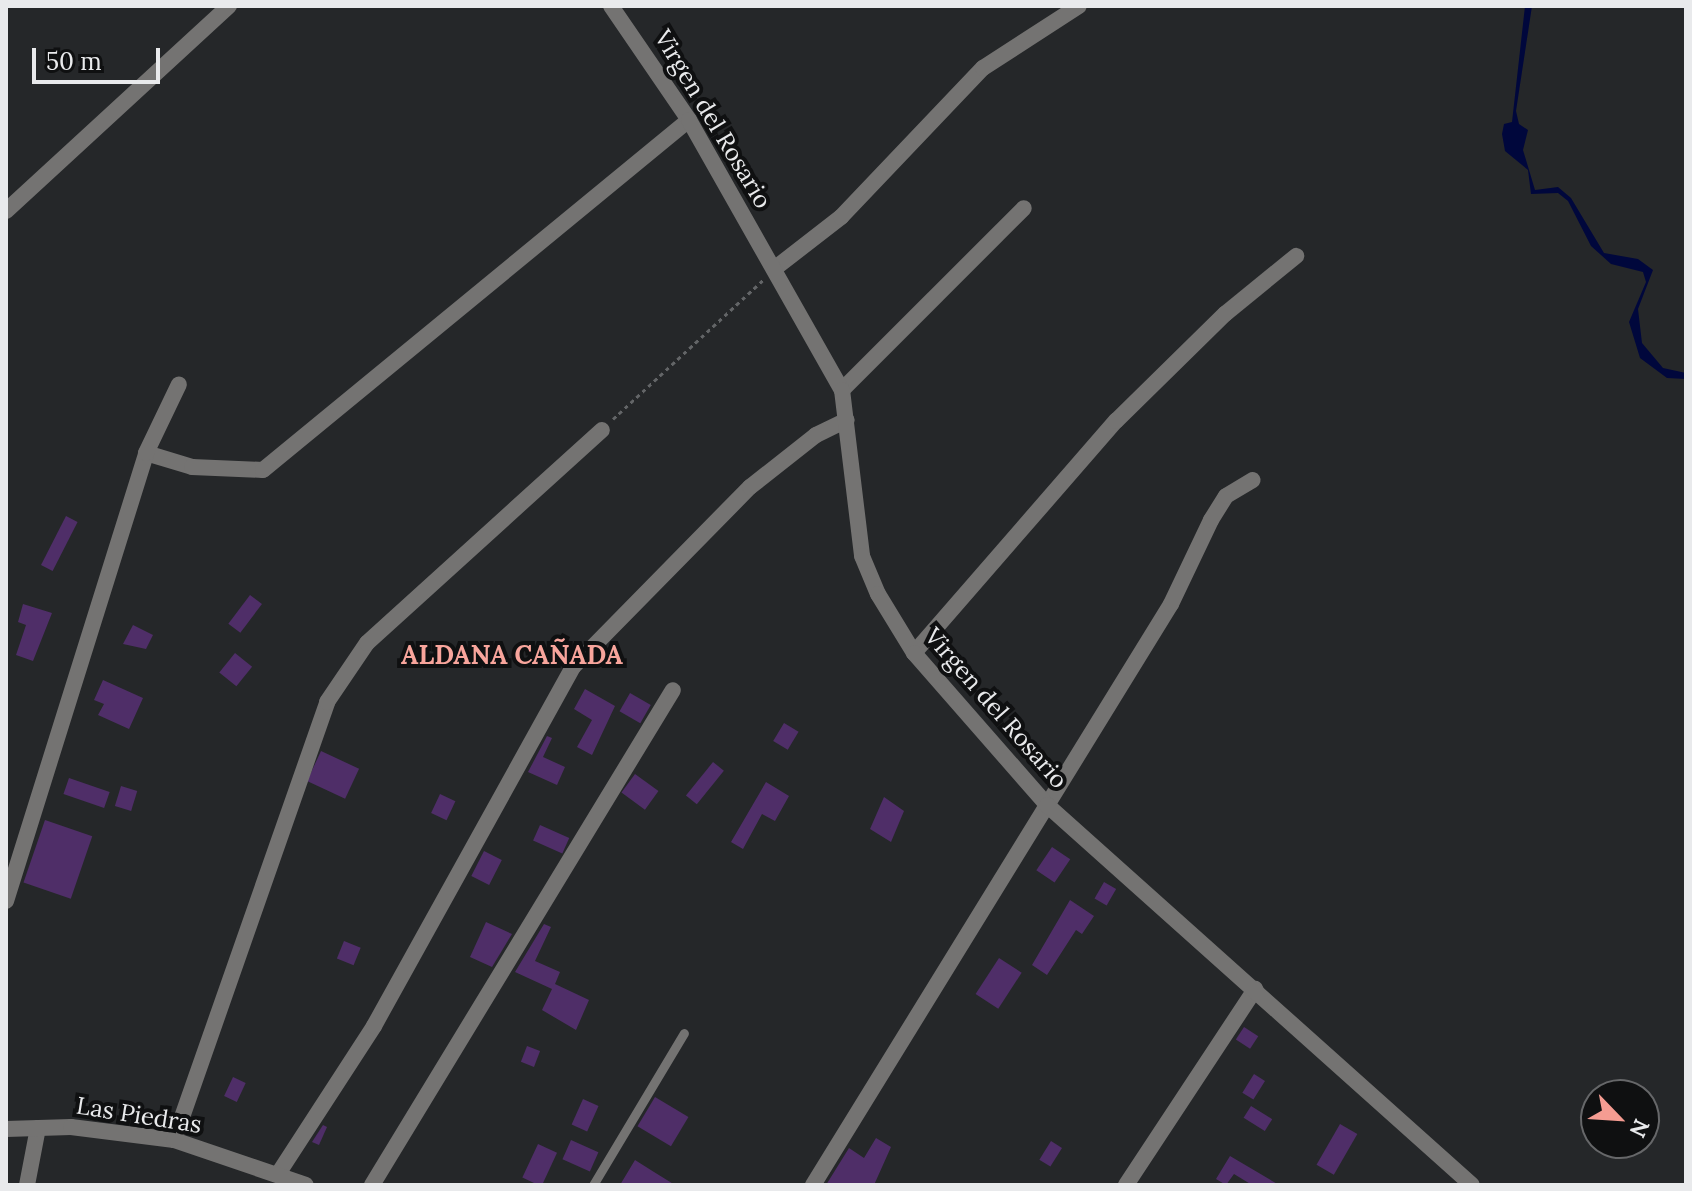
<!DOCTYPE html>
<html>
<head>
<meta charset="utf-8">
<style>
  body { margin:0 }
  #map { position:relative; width:1692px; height:1191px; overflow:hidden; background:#252729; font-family:Lora,serif }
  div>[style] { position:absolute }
  .water>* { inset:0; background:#00073c }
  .building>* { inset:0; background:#4f2e68; transform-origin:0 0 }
  .path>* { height:3px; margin-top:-1.5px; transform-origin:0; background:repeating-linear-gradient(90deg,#636567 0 4px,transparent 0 8px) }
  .service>* { height:9px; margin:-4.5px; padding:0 4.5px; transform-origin:4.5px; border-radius:4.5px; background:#747372 }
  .minor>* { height:16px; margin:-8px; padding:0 8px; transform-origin:8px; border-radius:8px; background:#747372 }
  .tertiary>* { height:16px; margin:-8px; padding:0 8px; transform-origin:8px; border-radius:8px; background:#747372 }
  span { translate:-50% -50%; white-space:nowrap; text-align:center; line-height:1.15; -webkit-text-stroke:8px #0f1011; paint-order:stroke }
  .street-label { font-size:24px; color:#e9eaec }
  .neighbourhood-label { font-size:26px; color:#f8a59c; font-weight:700 }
  .frame { position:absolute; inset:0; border:8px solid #e9eaec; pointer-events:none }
  .north { position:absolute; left:1580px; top:1079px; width:80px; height:80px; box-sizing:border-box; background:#0f1011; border:2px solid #666769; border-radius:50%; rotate:115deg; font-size:22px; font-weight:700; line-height:32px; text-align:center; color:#e9eaec }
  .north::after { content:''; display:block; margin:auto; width:28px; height:36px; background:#f59c92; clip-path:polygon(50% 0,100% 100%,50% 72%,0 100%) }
  .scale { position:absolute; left:32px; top:48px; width:128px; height:36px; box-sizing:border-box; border:4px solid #e9eaec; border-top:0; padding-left:10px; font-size:24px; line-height:28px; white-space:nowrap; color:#e9eaec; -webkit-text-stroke:6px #0f1011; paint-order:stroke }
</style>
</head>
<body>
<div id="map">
  <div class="water">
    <div style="clip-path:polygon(1525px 6px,1532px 6px,1516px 111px,1519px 124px,1528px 130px,1523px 150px,1535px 190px,1558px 187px,1571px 198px,1604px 253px,1638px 259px,1653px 270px,1638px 309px,1642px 343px,1663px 368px,1686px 373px,1686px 379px,1667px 378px,1640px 358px,1629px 322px,1646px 282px,1643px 272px,1611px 264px,1591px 246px,1568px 201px,1558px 193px,1531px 194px,1528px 170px,1505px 151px,1502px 134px,1504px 124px,1512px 122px)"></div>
  </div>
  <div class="building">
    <div style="left:66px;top:516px;width:13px;height:55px;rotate:27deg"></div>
    <div style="left:250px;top:595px;width:15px;height:36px;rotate:37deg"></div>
    <div style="clip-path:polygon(23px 604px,52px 613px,33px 661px,16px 655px,26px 625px,18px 622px)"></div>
    <div style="clip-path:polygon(133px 625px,153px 635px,146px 649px,123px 644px)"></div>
    <div style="left:235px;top:653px;width:22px;height:25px;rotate:39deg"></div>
    <div style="clip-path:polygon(103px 680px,143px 698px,129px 729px,98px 715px,104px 704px,94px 700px)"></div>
    <div style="clip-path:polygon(585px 689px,615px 706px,592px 755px,577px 747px,592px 720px,574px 709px)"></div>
    <div style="left:630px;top:693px;width:24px;height:21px;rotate:30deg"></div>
    <div style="left:784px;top:723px;width:17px;height:21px;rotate:31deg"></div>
    <div style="clip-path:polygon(547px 736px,552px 738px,543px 757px,565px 767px,557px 785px,528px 772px)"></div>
    <div style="left:321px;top:751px;width:42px;height:33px;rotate:25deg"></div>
    <div style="left:713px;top:762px;width:14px;height:43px;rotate:39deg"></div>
    <div style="left:635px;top:774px;width:29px;height:23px;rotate:36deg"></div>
    <div style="left:69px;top:778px;width:43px;height:17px;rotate:19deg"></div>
    <div style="clip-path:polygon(766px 782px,789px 796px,775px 821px,762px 814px,743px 849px,731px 842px)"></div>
    <div style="left:121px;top:786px;width:17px;height:21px;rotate:17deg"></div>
    <div style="left:440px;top:794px;width:17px;height:21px;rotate:25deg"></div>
    <div style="clip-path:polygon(884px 797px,904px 811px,891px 842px,870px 829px)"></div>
    <div style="left:45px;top:820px;width:50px;height:66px;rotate:19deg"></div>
    <div style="left:540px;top:825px;width:32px;height:17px;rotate:24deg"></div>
    <div style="left:1052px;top:847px;width:22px;height:28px;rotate:34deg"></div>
    <div style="left:484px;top:851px;width:20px;height:28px;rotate:27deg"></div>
    <div style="left:1104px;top:882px;width:14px;height:19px;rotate:30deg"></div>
    <div style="clip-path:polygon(1070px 900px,1094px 916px,1082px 934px,1076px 930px,1047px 975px,1032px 965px)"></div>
    <div style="clip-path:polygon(486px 922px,512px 934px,492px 967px,470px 957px)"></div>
    <div style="clip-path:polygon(544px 924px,551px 927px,535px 961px,560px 972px,555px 984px,589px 1000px,576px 1030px,542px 1010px,552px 989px,515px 972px)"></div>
    <div style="left:344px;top:941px;width:18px;height:19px;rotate:22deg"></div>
    <div style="left:999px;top:958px;width:27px;height:43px;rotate:33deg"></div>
    <div style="left:1244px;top:1027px;width:17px;height:15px;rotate:33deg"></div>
    <div style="left:527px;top:1046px;width:14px;height:17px;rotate:21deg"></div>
    <div style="left:1254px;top:1074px;width:13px;height:22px;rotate:32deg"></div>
    <div style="left:233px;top:1077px;width:14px;height:21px;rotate:25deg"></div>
    <div style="left:655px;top:1097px;width:39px;height:34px;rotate:31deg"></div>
    <div style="left:583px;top:1099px;width:17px;height:28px;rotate:24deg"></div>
    <div style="left:1251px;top:1106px;width:25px;height:14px;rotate:32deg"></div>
    <div style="left:1340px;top:1124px;width:20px;height:47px;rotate:30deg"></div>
    <div style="clip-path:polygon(323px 1125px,327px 1127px,319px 1145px,312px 1142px)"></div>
    <div style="clip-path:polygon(876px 1138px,891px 1147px,874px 1185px,826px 1185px,849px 1148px,864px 1158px)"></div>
    <div style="left:571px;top:1140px;width:30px;height:21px;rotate:24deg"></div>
    <div style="left:1051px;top:1141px;width:13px;height:22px;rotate:32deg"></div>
    <div style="left:538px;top:1144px;width:21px;height:37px;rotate:25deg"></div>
    <div style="clip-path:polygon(1230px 1156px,1279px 1185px,1252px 1185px,1234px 1174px,1226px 1185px,1216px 1179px)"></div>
    <div style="clip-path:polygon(635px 1160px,654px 1172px,675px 1185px,620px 1185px)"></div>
  </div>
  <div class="path">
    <div style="left:613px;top:419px;width:205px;rotate:-42.8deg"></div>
  </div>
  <div class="service">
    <div style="left:593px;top:1185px;width:177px;rotate:-59.1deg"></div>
  </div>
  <div class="minor">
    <div style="left:6px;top:211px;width:303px;rotate:-42.6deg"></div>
    <div style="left:774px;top:269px;width:85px;rotate:-37.8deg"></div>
    <div style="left:841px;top:217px;width:206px;rotate:-46.4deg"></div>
    <div style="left:983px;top:68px;width:114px;rotate:-32.9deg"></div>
    <div style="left:842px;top:390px;width:257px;rotate:-45deg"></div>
    <div style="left:146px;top:453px;width:48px;rotate:16.9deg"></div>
    <div style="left:192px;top:467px;width:71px;rotate:2.4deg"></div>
    <div style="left:263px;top:470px;width:551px;rotate:-39.41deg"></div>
    <div style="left:914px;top:653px;width:308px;rotate:-49deg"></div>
    <div style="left:1116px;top:421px;width:153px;rotate:-44.5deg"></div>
    <div style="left:1225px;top:314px;width:92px;rotate:-39.2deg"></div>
    <div style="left:6px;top:901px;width:469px;rotate:-72.6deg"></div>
    <div style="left:146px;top:453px;width:76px;rotate:-64.4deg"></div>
    <div style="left:174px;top:1140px;width:464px;rotate:-70.7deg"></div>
    <div style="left:327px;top:702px;width:71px;rotate:-55.9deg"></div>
    <div style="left:367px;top:643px;width:317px;rotate:-42.2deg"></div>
    <div style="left:278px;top:1174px;width:176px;rotate:-57deg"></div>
    <div style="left:374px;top:1026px;width:410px;rotate:-61deg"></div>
    <div style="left:573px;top:667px;width:252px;rotate:-45.5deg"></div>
    <div style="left:750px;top:487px;width:84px;rotate:-38.2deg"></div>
    <div style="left:816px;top:435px;width:34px;rotate:-26deg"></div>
    <div style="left:27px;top:1185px;width:58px;rotate:-79.1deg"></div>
    <div style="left:372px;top:1185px;width:579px;rotate:-58.7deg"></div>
    <div style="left:813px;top:1185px;width:682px;rotate:-58.36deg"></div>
    <div style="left:1171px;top:604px;width:93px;rotate:-64.5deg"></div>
    <div style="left:1211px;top:520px;width:28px;rotate:-58deg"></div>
    <div style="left:1226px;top:496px;width:31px;rotate:-31deg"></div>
    <div style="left:1126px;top:1185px;width:235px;rotate:-56.6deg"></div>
  </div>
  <div class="tertiary">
    <div style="left:611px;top:6px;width:138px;rotate:55.6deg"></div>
    <div style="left:689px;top:120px;width:310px;rotate:60.5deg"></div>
    <div style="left:842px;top:390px;width:167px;rotate:83.1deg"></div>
    <div style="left:862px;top:556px;width:41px;rotate:67.2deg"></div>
    <div style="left:878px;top:594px;width:69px;rotate:58.6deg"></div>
    <div style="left:914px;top:653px;width:202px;rotate:48.8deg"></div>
    <div style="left:1047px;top:805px;width:570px;rotate:41.8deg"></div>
    <div style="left:6px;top:1129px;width:65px;rotate:-1.8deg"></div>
    <div style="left:71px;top:1127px;width:104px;rotate:7.2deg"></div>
    <div style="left:174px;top:1140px;width:139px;rotate:18.8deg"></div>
  </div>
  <div class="street-label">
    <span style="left:713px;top:119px;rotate:59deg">Virgen del Rosario</span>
    <span style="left:996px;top:708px;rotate:49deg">Virgen del Rosario</span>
    <span style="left:139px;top:1115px;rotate:9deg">Las Piedras</span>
  </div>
  <div class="neighbourhood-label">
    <span style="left:512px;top:655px">ALDANA CAÑADA</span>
  </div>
  <div class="frame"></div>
  <div class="north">N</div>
  <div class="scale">50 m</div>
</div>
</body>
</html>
